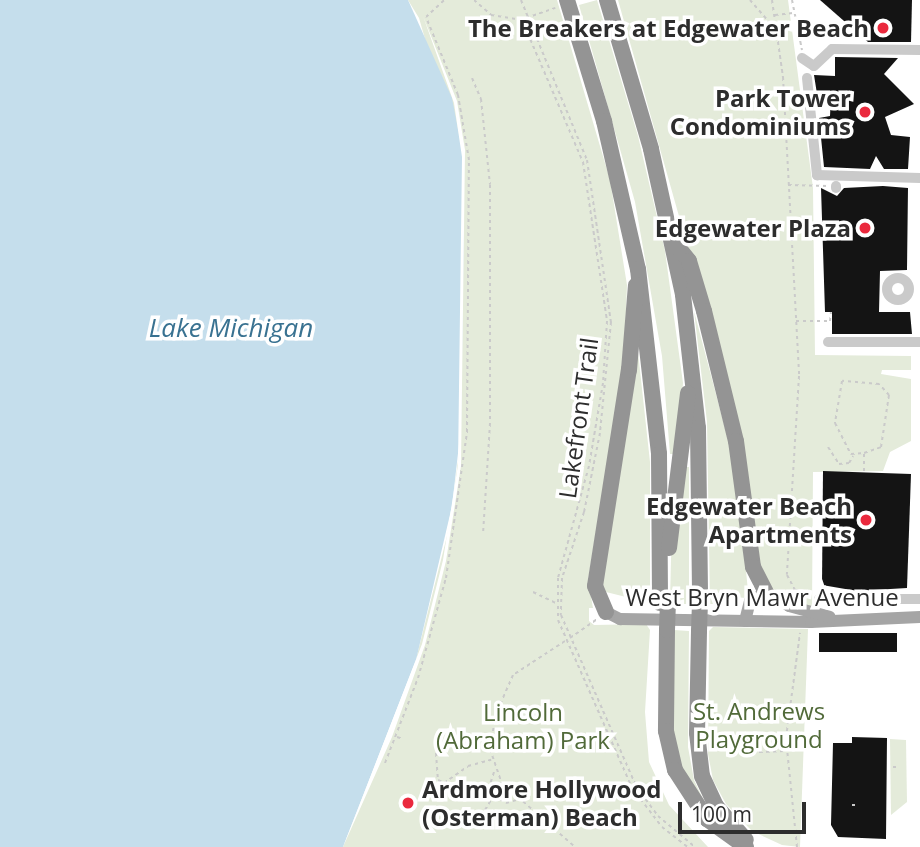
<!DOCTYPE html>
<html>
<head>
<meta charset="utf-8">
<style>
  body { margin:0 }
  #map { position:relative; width:920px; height:847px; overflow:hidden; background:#fff; font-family:"Open Sans",sans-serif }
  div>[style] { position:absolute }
  .green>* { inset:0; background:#e4ebda }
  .water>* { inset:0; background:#c5deec }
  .pier>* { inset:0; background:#fff }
  .building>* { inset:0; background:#141414; transform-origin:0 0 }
  .path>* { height:2px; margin-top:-1px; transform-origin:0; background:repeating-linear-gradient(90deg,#cacaca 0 3.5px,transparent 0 7px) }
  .minor>* { height:10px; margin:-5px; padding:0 5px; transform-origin:5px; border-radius:5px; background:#cacaca }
  .minor>.ring { margin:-5px; padding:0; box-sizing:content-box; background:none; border:10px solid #cacaca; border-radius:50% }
  .major>* { height:12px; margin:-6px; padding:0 6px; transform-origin:6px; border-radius:6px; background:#a5a5a5 }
  .highway>* { height:16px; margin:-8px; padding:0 8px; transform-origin:8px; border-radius:8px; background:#949494 }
  .highway-bridge>* { height:16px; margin:-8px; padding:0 8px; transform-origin:8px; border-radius:8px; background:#949494 }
  .dots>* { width:19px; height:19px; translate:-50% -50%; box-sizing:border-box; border:4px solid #fff; border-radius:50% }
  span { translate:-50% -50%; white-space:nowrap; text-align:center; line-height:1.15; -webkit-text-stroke:7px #fff; paint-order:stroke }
  .poi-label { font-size:24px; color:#2d2d2d; font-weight:700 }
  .right { translate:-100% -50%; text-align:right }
  .left { translate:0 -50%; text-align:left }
  .street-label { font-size:24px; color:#2d2d2d }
  .park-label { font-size:24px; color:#516a39 }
  .water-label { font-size:26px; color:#397291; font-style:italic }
  .scale { position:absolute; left:678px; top:802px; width:128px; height:32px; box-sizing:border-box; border:4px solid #2d2d2d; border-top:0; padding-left:9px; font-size:21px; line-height:24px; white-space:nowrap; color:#2d2d2d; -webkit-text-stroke:5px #fff; paint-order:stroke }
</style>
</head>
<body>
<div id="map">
  <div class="green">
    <div style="clip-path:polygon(408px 0,557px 0,610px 180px,627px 285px,624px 362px,588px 580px,593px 608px,589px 608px,589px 621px,594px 625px,646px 624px,650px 630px,645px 712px,649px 762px,669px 805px,708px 847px,343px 847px,413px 671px,450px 524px,459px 453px,463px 171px,419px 18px)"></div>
    <div style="clip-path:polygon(597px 0,638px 136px,665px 251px,683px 383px,678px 454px,670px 454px,662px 356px,635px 202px,579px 5px)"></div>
    <div style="clip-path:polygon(618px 0,788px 0,813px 188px,815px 355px,911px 356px,911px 370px,882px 370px,881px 374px,911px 379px,911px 441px,890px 452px,883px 471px,813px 472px,812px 609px,772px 591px,761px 575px,728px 390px)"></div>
    <div style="clip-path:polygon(694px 311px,736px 470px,748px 591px,746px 598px,733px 597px,714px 604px,710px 604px,707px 422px)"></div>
    <div style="clip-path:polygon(637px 343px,650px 462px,650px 603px,598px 590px)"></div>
    <div style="clip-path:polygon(684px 467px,689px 467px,689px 604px,675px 604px,670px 603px,671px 558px)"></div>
    <div style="clip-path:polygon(713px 627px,808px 629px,800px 847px,782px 845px,752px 831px,726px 804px,713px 780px,708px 754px,709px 631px)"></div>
    <div style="clip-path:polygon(674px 630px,689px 631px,688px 747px,694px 780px,713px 820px,673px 753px)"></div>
    <div style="clip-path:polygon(890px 739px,906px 740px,907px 802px,891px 815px)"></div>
  </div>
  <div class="water">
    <div style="clip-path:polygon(0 0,408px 0,452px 98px,462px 150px,464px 216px,461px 427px,452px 506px,416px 660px,343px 847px,0 847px)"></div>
  </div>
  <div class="pier">
    <div style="clip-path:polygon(423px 16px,457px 101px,465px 150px,461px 466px,446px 561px,425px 645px,392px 737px,343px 847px,422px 644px,443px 560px,458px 465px,462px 157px,454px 103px)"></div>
  </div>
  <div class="building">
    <div style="clip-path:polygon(820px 0,912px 0,911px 42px,868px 42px)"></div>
    <div style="clip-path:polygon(835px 57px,898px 58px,884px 74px,914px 104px,885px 117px,891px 135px,910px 137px,908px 169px,884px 169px,876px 156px,870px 169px,824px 167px,819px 118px,830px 116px,831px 95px,817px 94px,814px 75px,835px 76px)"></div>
    <div style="clip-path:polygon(883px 186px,908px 188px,907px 270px,880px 271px,879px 312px,910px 312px,912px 334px,832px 334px,832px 312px,825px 312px,821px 188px,837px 196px,844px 188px)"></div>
    <div style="clip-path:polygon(823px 471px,911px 474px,907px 588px,857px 591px,822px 585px)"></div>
    <div style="left:819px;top:633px;width:78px;height:19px"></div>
    <div style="clip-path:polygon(852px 737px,887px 738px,886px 839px,838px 837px,831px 825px,833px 743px,852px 743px)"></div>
  </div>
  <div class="path">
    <div style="left:474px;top:0;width:23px;rotate:41deg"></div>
    <div style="left:491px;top:15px;width:30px;rotate:9deg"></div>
    <div style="left:521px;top:0;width:173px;rotate:67.6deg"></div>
    <div style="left:587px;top:160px;width:164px;rotate:81.6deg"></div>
    <div style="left:611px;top:322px;width:112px;rotate:95.7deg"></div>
    <div style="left:600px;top:433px;width:81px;rotate:101.4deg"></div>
    <div style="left:584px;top:512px;width:70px;rotate:108.4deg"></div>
    <div style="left:562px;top:578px;width:37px;rotate:92deg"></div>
    <div style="left:561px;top:615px;width:189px;rotate:66.3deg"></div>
    <div style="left:637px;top:788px;width:35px;rotate:53deg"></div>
    <div style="left:658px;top:816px;width:48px;rotate:40deg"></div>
    <div style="left:750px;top:0;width:38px;rotate:49deg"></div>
    <div style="left:772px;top:0;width:78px;rotate:81.9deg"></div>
    <div style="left:783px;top:77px;width:299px;rotate:86.9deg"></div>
    <div style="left:799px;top:376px;width:199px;rotate:93.5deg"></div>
    <div style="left:787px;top:575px;width:17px;rotate:62deg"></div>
    <div style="left:795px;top:590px;width:17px;rotate:7deg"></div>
    <div style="left:792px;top:0;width:51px;rotate:78.7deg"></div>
    <div style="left:775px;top:15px;width:18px;rotate:-6deg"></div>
    <div style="left:526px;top:18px;width:31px;rotate:-19deg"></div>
    <div style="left:522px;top:20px;width:155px;rotate:66.8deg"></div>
    <div style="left:583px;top:162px;width:161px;rotate:81.4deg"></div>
    <div style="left:607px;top:321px;width:62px;rotate:93.7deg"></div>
    <div style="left:603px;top:383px;width:84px;rotate:99.6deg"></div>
    <div style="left:589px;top:466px;width:116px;rotate:105.5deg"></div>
    <div style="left:558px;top:578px;width:42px;rotate:90deg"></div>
    <div style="left:558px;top:620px;width:184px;rotate:66.2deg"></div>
    <div style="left:632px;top:788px;width:49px;rotate:52.4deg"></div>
    <div style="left:662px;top:827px;width:33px;rotate:38deg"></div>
    <div style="left:472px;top:78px;width:23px;rotate:67deg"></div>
    <div style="left:481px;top:99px;width:86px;rotate:84deg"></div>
    <div style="left:490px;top:185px;width:238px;rotate:90deg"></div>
    <div style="left:490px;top:423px;width:110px;rotate:93.6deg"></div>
    <div style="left:788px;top:185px;width:40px;rotate:1.4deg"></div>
    <div style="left:796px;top:321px;width:34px"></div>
    <div style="left:830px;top:321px;width:9px;rotate:-84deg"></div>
    <div style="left:828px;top:447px;width:20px;rotate:57deg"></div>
    <div style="left:839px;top:464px;width:10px;rotate:-6deg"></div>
    <div style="left:849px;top:463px;width:8px;rotate:-60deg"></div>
    <div style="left:864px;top:471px;width:18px;rotate:-90deg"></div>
    <div style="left:864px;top:453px;width:18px;rotate:-19deg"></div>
    <div style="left:881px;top:447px;width:53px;rotate:-81.3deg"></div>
    <div style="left:889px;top:395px;width:15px;rotate:-132deg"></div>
    <div style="left:879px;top:384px;width:37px;rotate:-175deg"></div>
    <div style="left:842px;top:381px;width:43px;rotate:99.5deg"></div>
    <div style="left:835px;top:423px;width:35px;rotate:63deg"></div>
    <div style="left:851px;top:454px;width:13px;rotate:-4deg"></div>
    <div style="left:533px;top:592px;width:25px;rotate:26deg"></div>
    <div style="left:570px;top:638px;width:33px;rotate:-35deg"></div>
    <div style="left:565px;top:641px;width:62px;rotate:146.8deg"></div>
    <div style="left:513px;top:675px;width:43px;rotate:113.6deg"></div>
    <div style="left:496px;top:714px;width:36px;rotate:100deg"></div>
    <div style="left:490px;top:749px;width:36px;rotate:71deg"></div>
    <div style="left:502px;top:783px;width:97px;rotate:41.2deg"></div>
    <div style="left:397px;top:737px;width:6px;rotate:18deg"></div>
    <div style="left:759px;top:752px;width:26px;rotate:-2deg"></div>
    <div style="left:436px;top:753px;width:27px;rotate:86deg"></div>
    <div style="left:438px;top:780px;width:7px;rotate:27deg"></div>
    <div style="left:444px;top:783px;width:29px;rotate:-35deg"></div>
    <div style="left:468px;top:766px;width:24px;rotate:-15deg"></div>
    <div style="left:385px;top:763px;width:91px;rotate:-68.8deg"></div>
    <div style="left:418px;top:678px;width:104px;rotate:-74.4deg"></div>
    <div style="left:446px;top:578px;width:148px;rotate:-81.8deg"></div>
    <div style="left:467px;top:432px;width:272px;rotate:-89.6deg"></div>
    <div style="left:469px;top:160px;width:66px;rotate:-99.6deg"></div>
    <div style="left:458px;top:95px;width:84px;rotate:-112.3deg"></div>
    <div style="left:426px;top:17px;width:25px;rotate:-43deg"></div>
    <div style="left:893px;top:767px;width:3px"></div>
    <div style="left:494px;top:772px;width:13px;rotate:108deg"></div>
    <div style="left:490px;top:784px;width:12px;rotate:70deg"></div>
    <div style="left:494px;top:795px;width:14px;rotate:34deg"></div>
    <div style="left:506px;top:803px;width:15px;rotate:-16deg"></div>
    <div style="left:446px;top:784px;width:26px;rotate:23deg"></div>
    <div style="left:470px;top:794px;width:24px;rotate:2deg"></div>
    <div style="left:494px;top:795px;width:29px;rotate:121deg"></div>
    <div style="left:433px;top:793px;width:13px;rotate:-67deg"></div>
    <div style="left:852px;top:805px;width:3px"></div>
    <div style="left:797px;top:847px;width:110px;rotate:-95.8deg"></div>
    <div style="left:786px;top:738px;width:106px;rotate:-82.4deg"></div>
  </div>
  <div class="minor">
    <div style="left:802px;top:58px;width:14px;rotate:34deg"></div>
    <div style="left:814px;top:66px;width:25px;rotate:-43deg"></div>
    <div style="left:832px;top:49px;width:88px;rotate:0.7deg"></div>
    <div style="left:807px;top:78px;width:98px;rotate:84.1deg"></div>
    <div style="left:817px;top:175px;width:103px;rotate:1.7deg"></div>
    <div style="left:836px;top:188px;width:2px;rotate:-90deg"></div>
    <div class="ring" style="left:887px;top:278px;width:12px;height:12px"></div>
    <div style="left:828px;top:342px;width:92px"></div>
    <div style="left:819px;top:599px;width:101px"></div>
  </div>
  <div class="major">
    <div style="left:606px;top:612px;width:16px;rotate:27deg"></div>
    <div style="left:620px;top:619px;width:191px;rotate:0.9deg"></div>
    <div style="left:811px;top:622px;width:109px;rotate:-2.6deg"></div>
    <div style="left:745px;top:621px;width:21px;rotate:-76deg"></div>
    <div style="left:750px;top:601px;width:18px;rotate:-29deg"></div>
    <div style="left:766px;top:592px;width:27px;rotate:31deg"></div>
    <div style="left:789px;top:606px;width:42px;rotate:15deg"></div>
  </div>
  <div class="highway">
    <div style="left:567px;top:0;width:127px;rotate:73deg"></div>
    <div style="left:604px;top:121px;width:152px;rotate:77.1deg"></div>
    <div style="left:638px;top:269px;width:186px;rotate:83.5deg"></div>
    <div style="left:659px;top:454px;width:149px;rotate:89.6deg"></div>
    <div style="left:607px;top:0;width:155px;rotate:73.5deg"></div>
    <div style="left:651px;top:149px;width:149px;rotate:77.6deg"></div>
    <div style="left:683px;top:295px;width:134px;rotate:83.6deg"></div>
    <div style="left:698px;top:428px;width:176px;rotate:89.3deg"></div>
    <div style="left:677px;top:246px;width:19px;rotate:51deg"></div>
    <div style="left:689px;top:261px;width:52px;rotate:73.3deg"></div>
    <div style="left:704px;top:311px;width:134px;rotate:76.2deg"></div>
    <div style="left:736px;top:441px;width:127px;rotate:82.3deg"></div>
    <div style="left:753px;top:567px;width:28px;rotate:63deg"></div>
    <div style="left:669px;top:548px;width:156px;rotate:-83deg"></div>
    <div style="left:606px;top:612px;width:28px;rotate:-113deg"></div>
    <div style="left:595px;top:586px;width:219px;rotate:-81.1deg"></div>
    <div style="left:629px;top:370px;width:85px;rotate:-85.3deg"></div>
    <div style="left:667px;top:630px;width:101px;rotate:90.6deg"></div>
    <div style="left:666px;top:731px;width:40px;rotate:77deg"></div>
    <div style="left:675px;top:770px;width:59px;rotate:56.9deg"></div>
    <div style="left:707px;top:819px;width:48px;rotate:35.7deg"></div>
    <div style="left:699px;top:631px;width:102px;rotate:91.1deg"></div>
    <div style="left:697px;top:733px;width:43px;rotate:83.4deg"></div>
    <div style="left:702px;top:776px;width:33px;rotate:65deg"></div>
    <div style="left:716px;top:806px;width:45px;rotate:48.6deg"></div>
  </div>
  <div class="highway-bridge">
    <div style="left:667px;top:630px;width:27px;rotate:-88deg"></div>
    <div style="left:699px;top:631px;width:27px;rotate:-88deg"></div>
  </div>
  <div class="dots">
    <div style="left:883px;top:28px;background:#ea293d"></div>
    <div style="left:865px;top:112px;background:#ea293d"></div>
    <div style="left:865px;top:228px;background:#ea293d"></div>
    <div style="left:866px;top:520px;background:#ea293d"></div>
    <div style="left:408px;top:803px;background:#ea293d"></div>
  </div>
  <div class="poi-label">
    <span class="right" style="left:869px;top:28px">The Breakers at Edgewater Beach</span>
    <span class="right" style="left:851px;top:112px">Park Tower<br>Condominiums</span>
    <span class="right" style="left:851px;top:228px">Edgewater Plaza</span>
    <span class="right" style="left:852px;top:520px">Edgewater Beach<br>Apartments</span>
    <span class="left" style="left:422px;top:803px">Ardmore Hollywood<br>(Osterman) Beach</span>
  </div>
  <div class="street-label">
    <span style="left:578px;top:418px;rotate:-82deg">Lakefront Trail</span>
    <span style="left:762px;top:597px">West Bryn Mawr Avenue</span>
  </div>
  <div class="park-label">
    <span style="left:759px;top:725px">St. Andrews<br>Playground</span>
    <span style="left:523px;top:726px">Lincoln<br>(Abraham) Park</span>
  </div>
  <div class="water-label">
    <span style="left:231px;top:328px">Lake Michigan</span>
  </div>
  <div class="scale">100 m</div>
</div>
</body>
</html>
